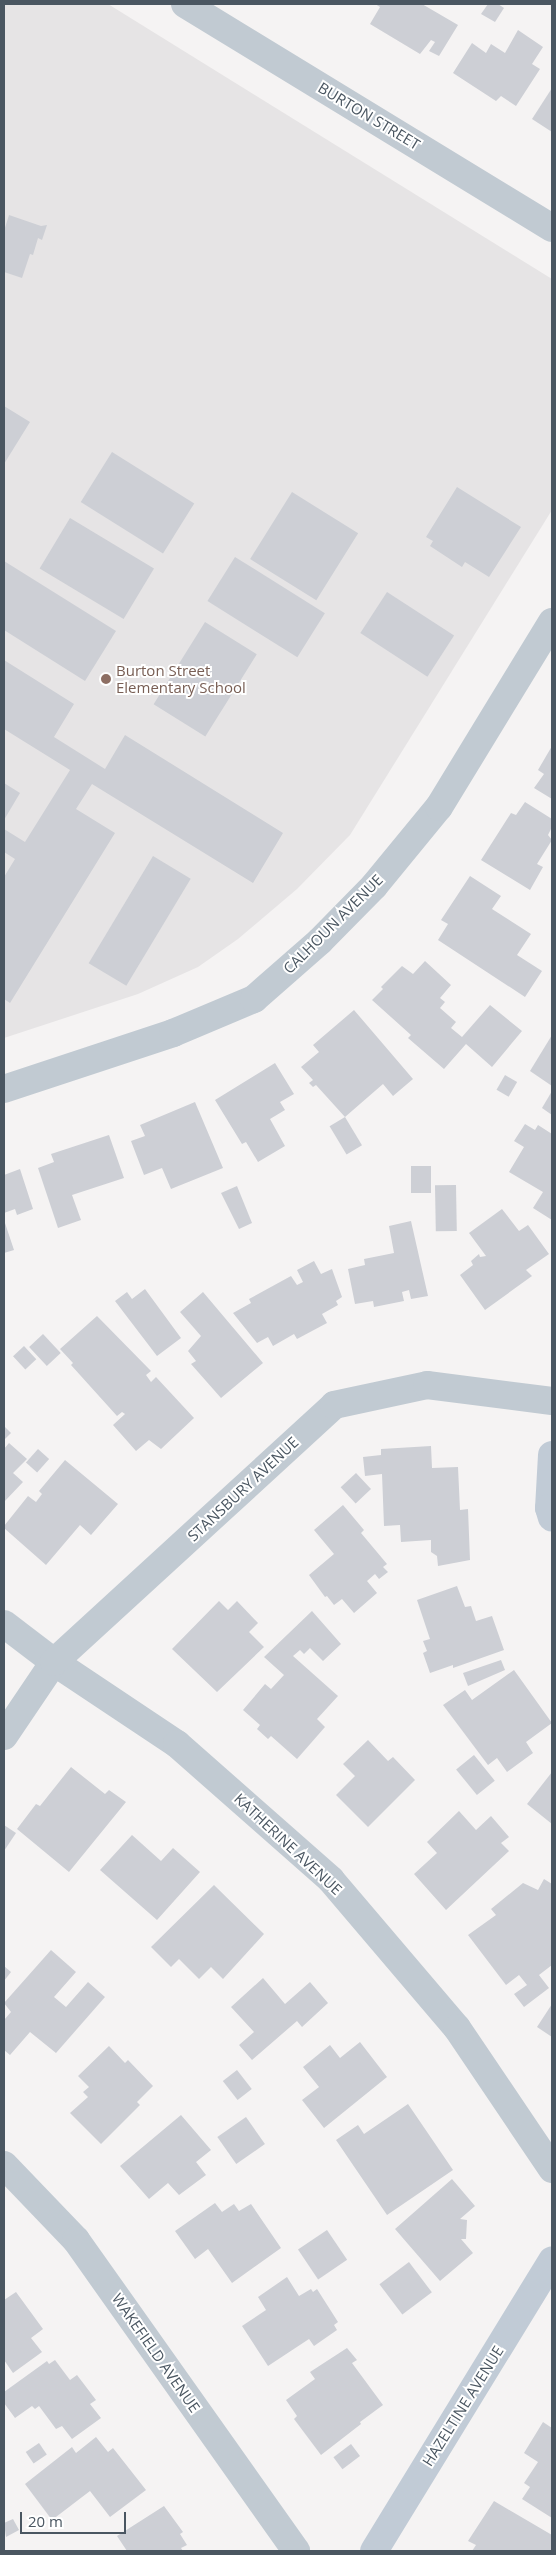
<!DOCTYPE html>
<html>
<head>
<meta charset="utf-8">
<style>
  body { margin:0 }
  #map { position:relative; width:556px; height:2555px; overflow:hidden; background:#f5f3f3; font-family:"Open Sans",sans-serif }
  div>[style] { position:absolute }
  .education>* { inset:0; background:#e6e4e5 }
  .building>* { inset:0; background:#cdcfd5; transform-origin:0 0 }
  .street>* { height:28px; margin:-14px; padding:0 14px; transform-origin:14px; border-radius:14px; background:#c1cad2 }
  .secondary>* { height:28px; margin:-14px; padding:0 14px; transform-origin:14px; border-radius:14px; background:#c1cbd6 }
  .dots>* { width:14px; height:14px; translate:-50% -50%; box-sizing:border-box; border:2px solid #fff; border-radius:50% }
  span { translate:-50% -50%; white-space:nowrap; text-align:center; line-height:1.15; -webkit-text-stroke:4px #fff; paint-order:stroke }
  .street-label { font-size:15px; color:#4a5661 }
  .education-label { font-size:15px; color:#785e54 }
  .left { translate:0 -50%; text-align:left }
  .frame { position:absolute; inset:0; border:5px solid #4a5661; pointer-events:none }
  .scale { position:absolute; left:20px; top:2512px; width:106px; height:22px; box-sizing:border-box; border:2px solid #4a5661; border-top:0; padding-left:6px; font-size:15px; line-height:18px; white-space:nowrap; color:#4a5661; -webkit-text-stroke:4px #fff; paint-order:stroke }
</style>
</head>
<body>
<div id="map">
  <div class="education">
    <div style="clip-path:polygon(4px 4px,108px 4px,552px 279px,552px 510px,350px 835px,297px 889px,238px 939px,198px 967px,138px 994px,4px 1038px)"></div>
  </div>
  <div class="building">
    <div style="clip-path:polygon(375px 4px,422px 4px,458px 25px,439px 56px,429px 51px,435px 42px,431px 40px,420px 54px,370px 24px,380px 7px)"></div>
    <div style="clip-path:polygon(488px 4px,498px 4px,504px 8px,495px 22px,481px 14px)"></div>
    <div style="clip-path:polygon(518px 30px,543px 47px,532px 64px,540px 69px,516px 106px,501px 96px,496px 101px,453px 73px,472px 43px,486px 53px,491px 44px,505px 53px)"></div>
    <div style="clip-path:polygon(552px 88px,552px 132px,532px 119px)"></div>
    <div style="clip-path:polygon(9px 215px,41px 226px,47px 225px,42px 240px,38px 238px,33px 255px,30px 254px,22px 278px,4px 272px,4px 231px)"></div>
    <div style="clip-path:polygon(4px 406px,30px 422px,4px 464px)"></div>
    <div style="left:112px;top:452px;width:97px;height:59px;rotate:32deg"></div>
    <div style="clip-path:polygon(457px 487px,521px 527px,489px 577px,465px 562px,462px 567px,430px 546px,433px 541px,426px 537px)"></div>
    <div style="left:292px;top:492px;width:78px;height:79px;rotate:32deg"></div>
    <div style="left:70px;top:518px;width:98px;height:59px;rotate:31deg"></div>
    <div style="left:235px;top:557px;width:106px;height:52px;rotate:32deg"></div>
    <div style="clip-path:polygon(4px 561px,116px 631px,85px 681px,4px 630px)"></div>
    <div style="left:387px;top:592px;width:80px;height:49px;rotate:33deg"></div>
    <div style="left:205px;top:622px;width:61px;height:97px;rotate:32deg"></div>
    <div style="clip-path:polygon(4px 660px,74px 704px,54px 737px,105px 769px,125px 735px,283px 833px,253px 883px,92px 784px,76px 809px,115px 833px,10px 1003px,4px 999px,4px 877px,15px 859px,4px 852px,4px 829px,25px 842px,70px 770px,4px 729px)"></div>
    <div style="clip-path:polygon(552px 746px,552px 799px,534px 788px,544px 774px,538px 770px)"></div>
    <div style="clip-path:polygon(4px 783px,20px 793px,4px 820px)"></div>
    <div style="clip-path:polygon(525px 802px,552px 819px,552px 827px,548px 835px,552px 840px,537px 864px,543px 867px,530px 890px,481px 860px,511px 813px,516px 815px)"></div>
    <div style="left:153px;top:856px;width:44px;height:125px;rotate:31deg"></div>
    <div style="clip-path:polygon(470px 876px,501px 896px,492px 909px,531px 934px,517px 955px,542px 971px,525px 997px,438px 940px,448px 924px,441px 920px)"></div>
    <div style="clip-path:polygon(425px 961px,451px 985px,440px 998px,445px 1002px,440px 1008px,456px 1022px,451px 1028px,462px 1037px,490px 1005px,522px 1031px,492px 1067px,466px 1044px,444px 1069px,408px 1038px,411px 1035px,372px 1000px,383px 989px,381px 987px,402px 966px,413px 974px)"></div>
    <div style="clip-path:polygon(354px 1010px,413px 1079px,393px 1096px,383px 1084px,345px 1117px,316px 1085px,313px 1087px,309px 1083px,313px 1080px,301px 1067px,319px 1052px,313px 1045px)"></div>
    <div style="clip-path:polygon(552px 1035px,552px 1086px,530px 1071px)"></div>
    <div style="clip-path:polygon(275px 1063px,294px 1094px,280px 1102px,285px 1110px,270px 1119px,285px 1146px,258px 1162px,246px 1142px,242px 1144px,215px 1100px)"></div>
    <div style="left:505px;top:1075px;width:14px;height:17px;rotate:30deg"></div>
    <div style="clip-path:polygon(552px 1091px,552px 1115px,542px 1108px)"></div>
    <div style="clip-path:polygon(195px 1102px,223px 1168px,171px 1189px,162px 1168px,144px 1175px,131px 1141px,145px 1136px,140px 1125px)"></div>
    <div style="left:345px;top:1117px;width:33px;height:18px;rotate:59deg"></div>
    <div style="clip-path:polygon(525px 1124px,535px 1130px,538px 1125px,552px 1134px,552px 1220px,533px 1208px,543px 1192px,509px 1172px,524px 1147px,514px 1141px)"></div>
    <div style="clip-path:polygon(109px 1135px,124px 1178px,72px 1195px,81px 1220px,58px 1228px,38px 1168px,54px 1162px,51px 1154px)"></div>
    <div style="left:411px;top:1166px;width:20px;height:27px"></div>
    <div style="clip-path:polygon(20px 1169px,33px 1209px,17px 1215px,15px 1209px,4px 1213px,4px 1175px)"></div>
    <div style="left:456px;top:1185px;width:46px;height:21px;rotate:89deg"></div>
    <div style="clip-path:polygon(237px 1186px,252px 1223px,239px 1229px,221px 1193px)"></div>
    <div style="clip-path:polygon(502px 1209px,519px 1231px,528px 1225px,549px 1254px,526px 1270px,532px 1276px,485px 1310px,460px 1275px,473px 1265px,471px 1261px,479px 1254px,480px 1257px,486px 1256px,469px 1233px)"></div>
    <div style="clip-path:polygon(4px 1220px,14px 1250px,4px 1253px)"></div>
    <div style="clip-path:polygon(411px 1221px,428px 1296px,411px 1299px,409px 1290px,402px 1292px,404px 1301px,374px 1307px,373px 1301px,355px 1304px,348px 1269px,365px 1265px,364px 1259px,394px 1253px,389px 1226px)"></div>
    <div style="clip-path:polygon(314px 1261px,321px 1274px,332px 1269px,342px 1297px,336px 1301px,338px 1305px,322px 1314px,327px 1323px,297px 1339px,294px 1334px,273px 1346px,268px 1337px,257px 1343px,233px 1313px,251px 1303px,249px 1299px,291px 1276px,297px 1285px,303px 1282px,297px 1270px)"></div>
    <div style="clip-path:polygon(145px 1289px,181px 1338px,157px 1356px,115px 1301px,127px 1292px,132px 1299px)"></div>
    <div style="clip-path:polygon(203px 1292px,263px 1363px,221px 1398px,191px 1364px,196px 1361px,188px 1351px,201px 1336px,180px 1312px)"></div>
    <div style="clip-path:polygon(97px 1316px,151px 1371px,146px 1375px,151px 1382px,156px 1377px,194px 1418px,161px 1449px,149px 1440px,136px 1451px,113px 1425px,125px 1414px,122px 1412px,117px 1416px,71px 1365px,73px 1363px,60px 1349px)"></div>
    <div style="left:43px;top:1334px;width:26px;height:19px;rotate:47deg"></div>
    <div style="left:24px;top:1346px;width:18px;height:15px;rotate:47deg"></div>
    <div style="clip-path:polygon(4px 1426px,11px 1433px,4px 1440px)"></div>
    <div style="clip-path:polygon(9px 1443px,27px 1459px,13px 1473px,23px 1482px,4px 1502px,4px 1449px)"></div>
    <div style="clip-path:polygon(431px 1446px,432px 1468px,458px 1467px,460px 1510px,468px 1509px,470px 1560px,438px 1566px,437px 1556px,431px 1552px,431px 1540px,401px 1542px,400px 1525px,384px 1526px,382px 1474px,365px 1476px,363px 1457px,381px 1455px,381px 1449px)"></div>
    <div style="left:38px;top:1449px;width:15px;height:18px;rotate:42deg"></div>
    <div style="clip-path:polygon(65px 1460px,118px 1504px,91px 1535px,80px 1525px,46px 1565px,4px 1528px,4px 1526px,28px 1496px,36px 1502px,42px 1494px,39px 1491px)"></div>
    <div style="left:356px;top:1473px;width:22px;height:21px;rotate:47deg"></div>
    <div style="clip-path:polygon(343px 1505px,364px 1530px,361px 1533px,387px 1564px,383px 1567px,388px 1572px,379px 1579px,375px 1574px,367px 1581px,377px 1593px,354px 1613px,342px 1599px,334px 1605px,327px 1596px,325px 1597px,309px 1575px,334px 1554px,314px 1530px)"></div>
    <div style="clip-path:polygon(457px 1586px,465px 1607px,471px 1606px,476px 1621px,492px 1616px,504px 1650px,453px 1668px,453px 1665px,430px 1673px,423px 1653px,427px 1651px,423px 1641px,430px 1639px,417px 1600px)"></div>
    <div style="clip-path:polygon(219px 1601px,228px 1610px,237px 1601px,258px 1623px,249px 1632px,264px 1647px,217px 1692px,172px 1649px)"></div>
    <div style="clip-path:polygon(312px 1611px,341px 1644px,323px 1661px,310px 1648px,304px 1654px,300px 1650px,293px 1656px,338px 1696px,317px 1719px,325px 1727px,297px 1759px,271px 1736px,268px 1739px,257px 1729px,260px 1725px,243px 1710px,265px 1684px,271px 1689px,284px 1675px,264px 1657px)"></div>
    <div style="clip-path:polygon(501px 1660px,505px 1670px,468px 1686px,463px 1673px)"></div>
    <div style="clip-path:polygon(514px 1670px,552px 1723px,526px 1742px,533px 1753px,507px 1772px,497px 1758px,488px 1765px,443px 1705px,465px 1690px,472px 1700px)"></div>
    <div style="clip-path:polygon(368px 1740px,388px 1761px,393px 1757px,415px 1780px,368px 1827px,336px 1795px,355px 1776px,343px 1764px)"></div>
    <div style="left:474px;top:1755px;width:33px;height:23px;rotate:51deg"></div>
    <div style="clip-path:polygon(71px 1767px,105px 1794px,109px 1790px,126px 1802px,69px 1872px,17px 1829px,36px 1804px,40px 1806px)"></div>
    <div style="clip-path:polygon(552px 1772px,552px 1824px,527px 1804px)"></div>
    <div style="clip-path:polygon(459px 1811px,476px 1830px,491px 1816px,509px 1837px,501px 1843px,509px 1851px,446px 1910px,414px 1874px,437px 1853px,427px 1842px)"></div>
    <div style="clip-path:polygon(4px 1825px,16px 1833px,4px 1851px)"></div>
    <div style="clip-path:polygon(132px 1835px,161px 1861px,173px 1848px,200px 1872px,157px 1920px,100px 1870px)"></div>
    <div style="clip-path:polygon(544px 1879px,552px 1884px,552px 1965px,539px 1975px,549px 1988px,524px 2007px,514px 1994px,527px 1985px,519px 1975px,506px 1985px,468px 1935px,496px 1915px,491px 1909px,523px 1883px,538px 1890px)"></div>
    <div style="clip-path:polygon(214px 1885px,264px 1934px,223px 1979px,211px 1967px,199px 1979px,179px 1959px,171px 1967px,151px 1947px)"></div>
    <div style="clip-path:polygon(51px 1950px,76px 1972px,54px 1997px,66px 2007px,88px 1982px,105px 1997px,56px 2053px,30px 2032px,10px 2055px,4px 2050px,4px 2020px,11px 2012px,4px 2003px)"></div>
    <div style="clip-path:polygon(4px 1966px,11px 1972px,4px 1981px)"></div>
    <div style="clip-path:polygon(263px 1978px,285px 2004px,310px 1982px,328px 2003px,302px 2027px,297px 2021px,252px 2060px,239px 2045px,254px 2032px,231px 2007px)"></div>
    <div style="clip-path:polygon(552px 2004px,552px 2037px,537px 2027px)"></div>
    <div style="clip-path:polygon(360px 2042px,387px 2077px,324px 2128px,302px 2100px,319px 2087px,303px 2067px,330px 2045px,340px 2058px)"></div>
    <div style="clip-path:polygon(109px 2046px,125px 2063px,128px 2060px,153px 2086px,137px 2102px,140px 2105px,101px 2144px,70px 2113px,88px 2097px,83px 2092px,89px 2087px,78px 2076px)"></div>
    <div style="left:237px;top:2070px;width:24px;height:18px;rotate:52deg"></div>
    <div style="clip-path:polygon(408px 2104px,453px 2170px,387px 2215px,336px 2140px,358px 2125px,364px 2134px)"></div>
    <div style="clip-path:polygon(181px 2115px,211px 2150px,196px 2162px,206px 2175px,179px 2195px,168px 2183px,149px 2199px,120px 2166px)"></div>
    <div style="left:246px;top:2117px;width:33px;height:35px;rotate:55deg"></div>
    <div style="clip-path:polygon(452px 2179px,475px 2206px,460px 2219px,467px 2220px,466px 2239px,461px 2239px,473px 2253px,440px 2281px,395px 2229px)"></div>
    <div style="clip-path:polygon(215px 2203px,222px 2212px,234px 2204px,239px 2211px,251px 2204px,281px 2248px,232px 2283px,208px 2249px,195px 2259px,175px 2231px)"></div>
    <div style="left:327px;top:2230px;width:36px;height:35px;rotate:56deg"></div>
    <div style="left:409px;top:2262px;width:38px;height:37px;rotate:53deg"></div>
    <div style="clip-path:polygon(287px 2277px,299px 2296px,311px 2289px,313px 2292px,317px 2289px,338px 2322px,334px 2325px,337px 2330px,314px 2346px,309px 2339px,268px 2366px,242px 2326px,266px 2310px,258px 2297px)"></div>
    <div style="clip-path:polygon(16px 2292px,43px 2329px,31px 2338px,42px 2352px,13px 2373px,4px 2360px,4px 2300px)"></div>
    <div style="clip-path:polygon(347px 2348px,357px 2360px,352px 2363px,383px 2405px,360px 2422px,361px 2424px,321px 2455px,294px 2419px,297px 2416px,286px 2400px,315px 2379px,310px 2372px)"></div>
    <div style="clip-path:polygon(55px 2360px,70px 2380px,77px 2375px,96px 2400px,90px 2404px,101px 2418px,72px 2439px,62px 2426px,56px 2429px,39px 2406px,35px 2409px,32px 2406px,15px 2418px,4px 2403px,4px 2392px,47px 2361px,49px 2364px)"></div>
    <div style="clip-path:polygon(543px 2422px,552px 2428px,552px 2518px,522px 2499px,530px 2487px,524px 2483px,538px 2462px,524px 2453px)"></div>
    <div style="clip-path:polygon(96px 2437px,108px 2452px,113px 2448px,146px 2490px,110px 2517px,90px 2491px,52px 2520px,25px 2484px,72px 2447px,76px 2453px)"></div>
    <div style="left:39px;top:2443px;width:14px;height:16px;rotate:56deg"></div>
    <div style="left:351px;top:2444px;width:15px;height:22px;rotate:53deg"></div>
    <div style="clip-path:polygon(494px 2501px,552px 2535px,552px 2551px,472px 2551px,476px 2545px,468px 2541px)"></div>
    <div style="clip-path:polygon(164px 2506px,183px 2532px,180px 2534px,187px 2545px,181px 2548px,183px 2551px,127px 2551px,117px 2536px)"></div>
    <div style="clip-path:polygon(13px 2519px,19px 2530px,6px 2537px,4px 2523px)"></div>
  </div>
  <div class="street">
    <div style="left:185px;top:4px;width:430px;rotate:31.4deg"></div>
    <div style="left:4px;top:1089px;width:178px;rotate:-18.3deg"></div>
    <div style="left:173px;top:1033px;width:88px;rotate:-22.8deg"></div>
    <div style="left:254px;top:999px;width:88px;rotate:-41.3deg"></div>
    <div style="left:320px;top:941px;width:77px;rotate:-45.5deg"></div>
    <div style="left:374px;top:886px;width:102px;rotate:-50.6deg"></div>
    <div style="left:439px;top:807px;width:217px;rotate:-58.6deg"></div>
    <div style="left:4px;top:1624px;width:63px;rotate:37.2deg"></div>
    <div style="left:54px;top:1662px;width:148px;rotate:33.7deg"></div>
    <div style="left:177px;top:1744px;width:205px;rotate:41.4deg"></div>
    <div style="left:331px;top:1880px;width:194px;rotate:49.6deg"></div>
    <div style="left:457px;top:2028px;width:170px;rotate:56deg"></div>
    <div style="left:4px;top:1736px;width:89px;rotate:-56deg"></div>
    <div style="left:54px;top:1662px;width:380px;rotate:-42.5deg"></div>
    <div style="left:334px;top:1405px;width:95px;rotate:-12.1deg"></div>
    <div style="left:427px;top:1385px;width:126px;rotate:7.3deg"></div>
    <div style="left:4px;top:2165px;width:104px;rotate:46.2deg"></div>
    <div style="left:76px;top:2240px;width:381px;rotate:54.7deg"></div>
  </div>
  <div class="secondary">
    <div style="left:552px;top:1455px;width:53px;rotate:93.2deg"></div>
    <div style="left:549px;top:1508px;width:10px;rotate:73deg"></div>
    <div style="left:374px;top:2551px;width:341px;rotate:-58.5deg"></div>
  </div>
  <div class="dots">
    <div style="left:106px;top:679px;background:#8d6e63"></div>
  </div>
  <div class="street-label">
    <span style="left:369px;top:116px;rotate:31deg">BURTON STREET</span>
    <span style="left:333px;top:924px;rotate:-45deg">CALHOUN AVENUE</span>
    <span style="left:243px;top:1489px;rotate:-43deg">STANSBURY AVENUE</span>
    <span style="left:288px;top:1844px;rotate:43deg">KATHERINE AVENUE</span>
    <span style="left:156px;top:2353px;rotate:55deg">WAKEFIELD AVENUE</span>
    <span style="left:463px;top:2406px;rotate:-58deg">HAZELTINE AVENUE</span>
  </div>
  <div class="education-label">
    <span class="left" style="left:116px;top:679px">Burton Street<br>Elementary School</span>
  </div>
  <div class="frame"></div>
  <div class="scale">20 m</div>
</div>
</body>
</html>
